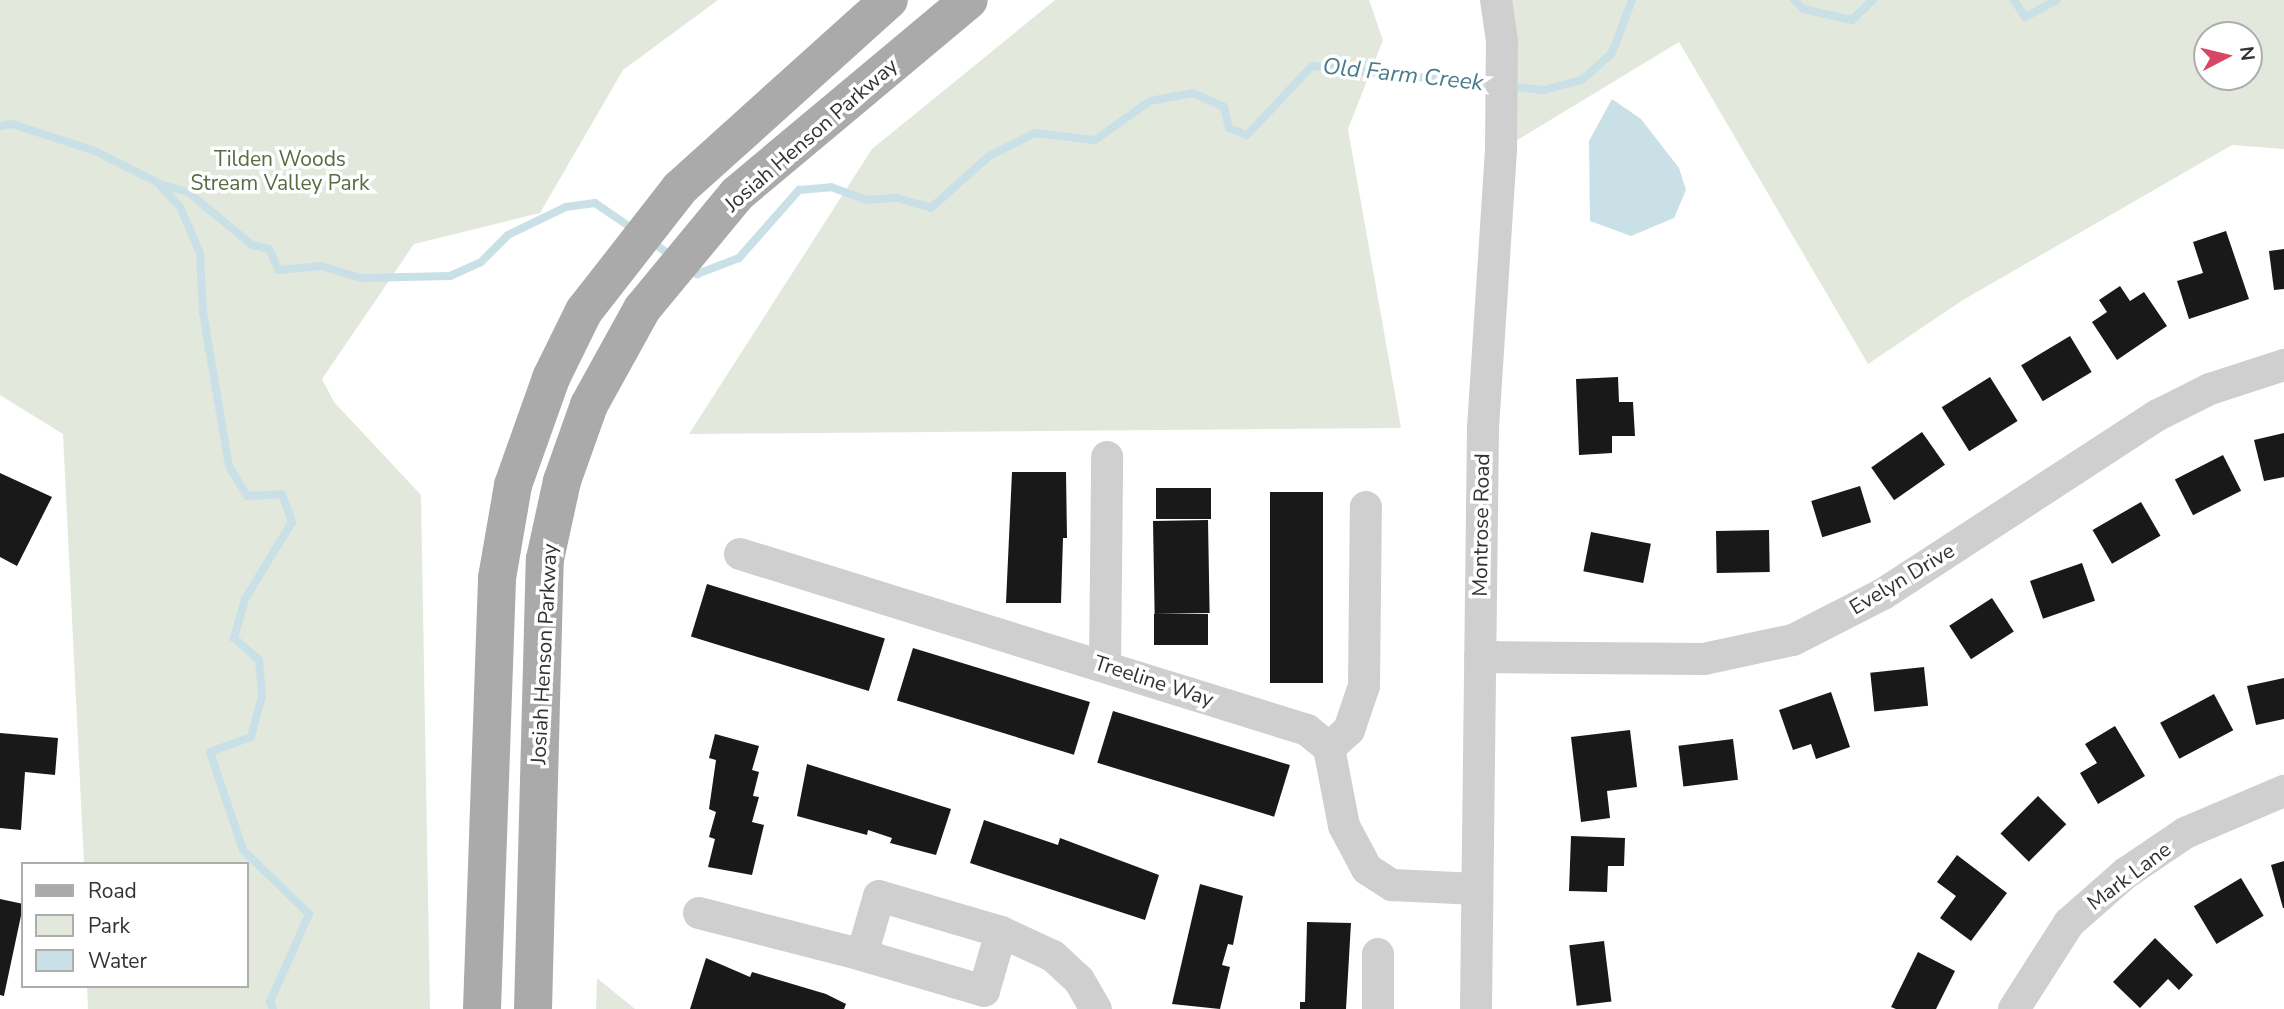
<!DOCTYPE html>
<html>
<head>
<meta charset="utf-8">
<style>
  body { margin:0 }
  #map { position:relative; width:2284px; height:1009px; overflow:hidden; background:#fff; font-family:"Nunito Sans",sans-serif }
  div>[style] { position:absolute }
  .green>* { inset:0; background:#e3e8dc }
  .water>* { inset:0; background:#cae0e7 }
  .stream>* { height:8px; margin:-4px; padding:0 4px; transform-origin:4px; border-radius:4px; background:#cae0e7 }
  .building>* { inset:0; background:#191919; transform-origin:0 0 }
  .minor>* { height:32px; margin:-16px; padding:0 16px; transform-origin:16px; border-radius:16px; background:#cfcfcf }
  .major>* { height:38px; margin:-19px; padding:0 19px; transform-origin:19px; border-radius:19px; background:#aaa }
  span { translate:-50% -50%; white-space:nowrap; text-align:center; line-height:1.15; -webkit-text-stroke:7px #fff; paint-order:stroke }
  .street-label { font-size:21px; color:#323232 }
  .park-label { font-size:21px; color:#5b6a43 }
  .water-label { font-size:23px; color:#467c8d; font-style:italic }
  .legend { position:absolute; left:21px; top:862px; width:228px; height:126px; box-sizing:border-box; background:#fff; border:2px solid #adadad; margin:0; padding:9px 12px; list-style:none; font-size:21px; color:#323232 }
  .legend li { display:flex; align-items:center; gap:14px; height:35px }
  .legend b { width:35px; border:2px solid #adadad }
  .north { position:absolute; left:2193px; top:21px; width:70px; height:70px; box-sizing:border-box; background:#fff; border:2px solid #adadad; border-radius:50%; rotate:83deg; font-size:19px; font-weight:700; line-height:28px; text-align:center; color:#323232 }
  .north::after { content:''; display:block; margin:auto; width:24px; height:32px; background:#d64765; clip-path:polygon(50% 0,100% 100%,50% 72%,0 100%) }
</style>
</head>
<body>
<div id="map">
  <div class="green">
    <div style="clip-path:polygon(0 0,718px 0,623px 70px,540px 213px,414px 244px,322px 379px,334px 402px,421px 495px,430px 1009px,88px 1009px,87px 986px,247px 986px,247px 864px,84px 864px,63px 434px,0 395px)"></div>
    <div style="clip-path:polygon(1055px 0,1369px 0,1383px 40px,1348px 129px,1401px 428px,689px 434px,872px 149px)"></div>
    <div style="clip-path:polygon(evenodd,1493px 0,2284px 0,2284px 149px,2232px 145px,1963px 300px,1868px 364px,1679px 42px,1501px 150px,1493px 0,2207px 35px,2249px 35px,2249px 77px,2207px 77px,2207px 35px)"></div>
    <div style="clip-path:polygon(597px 978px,635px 1009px,596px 1009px)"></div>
  </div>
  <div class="water">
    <div style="clip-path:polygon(1612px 99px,1641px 119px,1679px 168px,1686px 190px,1674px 218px,1631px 236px,1590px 221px,1589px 141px)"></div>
  </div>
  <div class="stream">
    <div style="left:1794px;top:0;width:13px;rotate:45deg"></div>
    <div style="left:1803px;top:9px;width:50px;rotate:12.7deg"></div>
    <div style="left:1852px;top:20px;width:29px;rotate:-44deg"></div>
    <div style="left:2014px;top:0;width:20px;rotate:57deg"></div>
    <div style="left:2025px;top:17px;width:36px;rotate:-28deg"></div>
    <div style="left:1509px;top:86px;width:35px;rotate:7deg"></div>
    <div style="left:1544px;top:90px;width:39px;rotate:-15deg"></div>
    <div style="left:1582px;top:80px;width:40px;rotate:-42deg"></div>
    <div style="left:1612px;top:53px;width:57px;rotate:-69.3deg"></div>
    <div style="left:0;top:126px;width:12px;rotate:-9deg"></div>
    <div style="left:12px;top:124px;width:87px;rotate:18deg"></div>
    <div style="left:95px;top:151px;width:73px;rotate:26.9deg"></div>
    <div style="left:160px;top:184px;width:29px;rotate:16deg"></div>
    <div style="left:188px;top:192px;width:83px;rotate:39.6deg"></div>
    <div style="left:252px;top:245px;width:17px;rotate:13deg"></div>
    <div style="left:269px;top:249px;width:23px;rotate:65deg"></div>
    <div style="left:279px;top:270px;width:42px;rotate:-5.4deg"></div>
    <div style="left:321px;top:266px;width:42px;rotate:16.7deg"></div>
    <div style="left:361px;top:278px;width:89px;rotate:-1.3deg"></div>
    <div style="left:450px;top:276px;width:34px;rotate:-24deg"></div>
    <div style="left:481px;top:262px;width:38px;rotate:-45deg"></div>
    <div style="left:508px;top:235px;width:64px;rotate:-25.8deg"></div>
    <div style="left:566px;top:207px;width:29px;rotate:-8deg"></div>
    <div style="left:595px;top:203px;width:46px;rotate:34.4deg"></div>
    <div style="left:160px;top:185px;width:30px;rotate:48deg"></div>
    <div style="left:180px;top:207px;width:50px;rotate:66.5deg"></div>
    <div style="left:200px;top:253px;width:60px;rotate:87.1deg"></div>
    <div style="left:203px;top:313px;width:155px;rotate:80.4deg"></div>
    <div style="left:229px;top:466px;width:35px;rotate:59deg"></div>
    <div style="left:247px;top:496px;width:35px;rotate:-3deg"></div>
    <div style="left:282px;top:494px;width:30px;rotate:70deg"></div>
    <div style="left:292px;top:522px;width:90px;rotate:121.4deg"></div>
    <div style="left:245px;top:599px;width:41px;rotate:105.8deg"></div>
    <div style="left:234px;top:638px;width:33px;rotate:41deg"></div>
    <div style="left:259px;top:660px;width:36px;rotate:85deg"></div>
    <div style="left:262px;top:696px;width:42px;rotate:105deg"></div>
    <div style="left:251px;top:737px;width:44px;rotate:159.9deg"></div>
    <div style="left:210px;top:752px;width:103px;rotate:71.4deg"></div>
    <div style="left:243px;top:850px;width:92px;rotate:44.1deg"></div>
    <div style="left:309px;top:914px;width:96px;rotate:113.9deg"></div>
    <div style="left:270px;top:1002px;width:8px;rotate:67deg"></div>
    <div style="left:650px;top:241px;width:29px;rotate:34deg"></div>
    <div style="left:690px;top:269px;width:9px;rotate:36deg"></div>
    <div style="left:697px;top:274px;width:45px;rotate:-20.9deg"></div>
    <div style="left:739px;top:258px;width:91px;rotate:-48.6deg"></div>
    <div style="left:799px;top:190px;width:32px;rotate:-5deg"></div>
    <div style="left:831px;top:187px;width:37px;rotate:20deg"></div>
    <div style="left:866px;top:200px;width:31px;rotate:-4deg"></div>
    <div style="left:897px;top:198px;width:35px;rotate:16deg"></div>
    <div style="left:931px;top:208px;width:78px;rotate:-41.9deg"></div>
    <div style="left:989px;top:156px;width:51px;rotate:-26.6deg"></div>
    <div style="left:1035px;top:133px;width:60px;rotate:6.7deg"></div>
    <div style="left:1095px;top:140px;width:67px;rotate:-35.3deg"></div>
    <div style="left:1150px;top:101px;width:44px;rotate:-10.5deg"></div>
    <div style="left:1193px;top:93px;width:34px;rotate:24deg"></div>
    <div style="left:1224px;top:107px;width:22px;rotate:77deg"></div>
    <div style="left:1229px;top:128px;width:19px;rotate:21deg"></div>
    <div style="left:1247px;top:135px;width:95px;rotate:-46.7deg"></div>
    <div style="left:1312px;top:66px;width:185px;rotate:5.9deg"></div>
  </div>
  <div class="building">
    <div style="clip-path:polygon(2226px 231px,2249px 299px,2189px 319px,2177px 281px,2203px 273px,2193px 242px)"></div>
    <div style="clip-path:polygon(2284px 249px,2284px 289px,2274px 290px,2269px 251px)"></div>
    <div style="clip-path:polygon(2120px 286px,2130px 301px,2144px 292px,2167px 326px,2117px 360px,2092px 322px,2107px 312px,2099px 300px)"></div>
    <div style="left:2070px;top:336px;width:42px;height:57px;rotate:59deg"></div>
    <div style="clip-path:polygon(1618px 377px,1619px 402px,1633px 402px,1635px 436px,1612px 436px,1612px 453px,1579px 455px,1576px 379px)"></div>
    <div style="left:1990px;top:377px;width:52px;height:57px;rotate:58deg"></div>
    <div style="left:1922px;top:432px;width:40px;height:62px;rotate:55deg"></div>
    <div style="clip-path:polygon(2284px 433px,2284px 477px,2264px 481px,2254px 440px)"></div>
    <div style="left:2223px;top:455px;width:40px;height:54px;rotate:63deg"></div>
    <div style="clip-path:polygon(1012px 472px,1066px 472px,1067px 538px,1063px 538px,1061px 603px,1006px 603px)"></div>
    <div style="clip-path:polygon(0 473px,52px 497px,17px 566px,0 557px)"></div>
    <div style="left:1860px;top:486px;width:38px;height:51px;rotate:73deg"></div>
    <div style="left:1156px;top:488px;width:55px;height:31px"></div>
    <div style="left:1270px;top:492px;width:53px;height:191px"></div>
    <div style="left:2141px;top:502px;width:39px;height:56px;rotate:60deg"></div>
    <div style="left:1208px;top:520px;width:93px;height:55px;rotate:89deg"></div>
    <div style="left:1769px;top:530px;width:42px;height:53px;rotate:89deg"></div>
    <div style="left:1591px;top:532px;width:61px;height:40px;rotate:11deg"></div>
    <div style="left:2082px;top:563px;width:40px;height:55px;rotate:71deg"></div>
    <div style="left:707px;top:584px;width:186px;height:55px;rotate:17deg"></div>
    <div style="left:1992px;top:598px;width:40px;height:51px;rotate:57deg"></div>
    <div style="left:1208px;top:614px;width:31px;height:54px;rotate:90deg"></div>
    <div style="left:913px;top:648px;width:185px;height:55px;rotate:17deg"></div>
    <div style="left:1924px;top:667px;width:39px;height:54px;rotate:84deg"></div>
    <div style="clip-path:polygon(2284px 678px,2284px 719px,2256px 725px,2247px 686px)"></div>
    <div style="clip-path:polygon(1831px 692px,1850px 747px,1816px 759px,1811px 744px,1793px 750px,1779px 710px)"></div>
    <div style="left:2214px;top:694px;width:41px;height:61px;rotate:62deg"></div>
    <div style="left:1113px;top:711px;width:185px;height:54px;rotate:17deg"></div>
    <div style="clip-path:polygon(2115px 726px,2145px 776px,2098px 804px,2080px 773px,2097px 763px,2085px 744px)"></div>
    <div style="clip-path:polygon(1630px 730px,1637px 787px,1607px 791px,1610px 818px,1581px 822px,1571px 737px)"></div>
    <div style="clip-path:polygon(0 733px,58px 738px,55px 775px,25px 772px,21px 830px,0 828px)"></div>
    <div style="clip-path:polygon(715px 734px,759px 746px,752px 770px,759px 772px,753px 796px,759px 797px,752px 822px,764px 825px,752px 875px,708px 867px,715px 839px,709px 837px,716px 812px,709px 809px,716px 760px,709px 758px)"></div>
    <div style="left:1733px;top:739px;width:41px;height:55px;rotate:83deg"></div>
    <div style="clip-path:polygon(807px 764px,951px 809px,936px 855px,890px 843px,892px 838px,868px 830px,867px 835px,797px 816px)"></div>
    <div style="left:2038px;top:796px;width:40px;height:53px;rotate:45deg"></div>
    <div style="clip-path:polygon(984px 820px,1058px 845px,1060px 838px,1159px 875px,1145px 920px,970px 863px)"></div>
    <div style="clip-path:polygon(1571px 836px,1625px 838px,1624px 866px,1608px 866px,1607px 892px,1569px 891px)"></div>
    <div style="clip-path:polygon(1957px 855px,2007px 893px,1971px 941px,1940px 918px,1956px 896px,1937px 882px)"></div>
    <div style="clip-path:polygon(2284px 861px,2284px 908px,2283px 908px,2271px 865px)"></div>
    <div style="left:2241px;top:878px;width:44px;height:55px;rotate:59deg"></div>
    <div style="clip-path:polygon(1200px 884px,1243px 896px,1233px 945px,1228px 944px,1222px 965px,1230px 967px,1220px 1009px,1172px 1004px)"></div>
    <div style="left:0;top:899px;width:24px;height:94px;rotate:12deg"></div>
    <div style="clip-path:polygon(1307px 922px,1351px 923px,1346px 1009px,1300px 1009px,1300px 1002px,1305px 1002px)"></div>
    <div style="clip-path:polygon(2155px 938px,2193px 975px,2179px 990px,2168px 979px,2140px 1008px,2113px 982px)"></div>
    <div style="left:1604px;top:941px;width:61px;height:35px;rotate:83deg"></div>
    <div style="clip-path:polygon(1918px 952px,1955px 971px,1936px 1009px,1896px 1009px,1891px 1007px)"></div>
    <div style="clip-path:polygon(706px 958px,750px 977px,752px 972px,826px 994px,846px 1004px,844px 1009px,690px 1009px)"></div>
  </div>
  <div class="minor">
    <div style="left:740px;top:554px;width:594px;rotate:17.24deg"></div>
    <div style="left:1307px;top:730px;width:28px;rotate:39deg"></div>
    <div style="left:1329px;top:748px;width:79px;rotate:79.1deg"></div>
    <div style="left:1344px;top:826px;width:49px;rotate:61.9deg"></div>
    <div style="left:1367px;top:869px;width:30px;rotate:33deg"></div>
    <div style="left:1392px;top:885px;width:85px;rotate:2.7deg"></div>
    <div style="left:1480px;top:657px;width:224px;rotate:0.5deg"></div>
    <div style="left:1704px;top:659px;width:91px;rotate:-12.1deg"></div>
    <div style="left:1793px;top:640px;width:101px;rotate:-27.1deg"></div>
    <div style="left:1883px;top:594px;width:328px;rotate:-33.1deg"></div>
    <div style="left:2158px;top:415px;width:58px;rotate:-26.6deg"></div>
    <div style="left:2210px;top:389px;width:78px;rotate:-18deg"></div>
    <div style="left:1105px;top:665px;width:208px;rotate:-89.4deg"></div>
    <div style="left:1329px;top:748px;width:27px;rotate:-42deg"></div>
    <div style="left:1349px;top:730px;width:46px;rotate:-71.2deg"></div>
    <div style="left:1364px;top:686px;width:179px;rotate:-89.4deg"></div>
    <div style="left:699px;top:913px;width:168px;rotate:14.4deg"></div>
    <div style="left:1001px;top:932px;width:61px;rotate:106.1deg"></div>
    <div style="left:984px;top:991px;width:127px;rotate:-163.6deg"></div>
    <div style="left:862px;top:955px;width:61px;rotate:-73.9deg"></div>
    <div style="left:879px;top:896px;width:127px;rotate:16.4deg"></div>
    <div style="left:1001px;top:932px;width:57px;rotate:24.8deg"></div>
    <div style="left:1053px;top:956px;width:35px;rotate:43deg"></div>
    <div style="left:1079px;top:980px;width:34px;rotate:60deg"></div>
    <div style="left:1378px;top:1009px;width:55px;rotate:-90deg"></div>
    <div style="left:1476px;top:1009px;width:581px;rotate:-89.31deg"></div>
    <div style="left:1483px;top:428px;width:279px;rotate:-86.3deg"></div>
    <div style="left:1501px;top:150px;width:109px;rotate:-89.5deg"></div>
    <div style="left:1502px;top:41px;width:41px;rotate:-98.3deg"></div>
    <div style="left:2014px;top:1009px;width:102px;rotate:-57.4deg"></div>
    <div style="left:2069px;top:923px;width:76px;rotate:-41.3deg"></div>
    <div style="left:2126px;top:873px;width:71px;rotate:-34.1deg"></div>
    <div style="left:2185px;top:833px;width:108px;rotate:-23deg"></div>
  </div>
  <div class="major">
    <div style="left:482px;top:1009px;width:431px;rotate:-88deg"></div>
    <div style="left:497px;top:578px;width:94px;rotate:-80.2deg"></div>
    <div style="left:513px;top:485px;width:114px;rotate:-70.4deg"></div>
    <div style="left:551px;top:378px;width:75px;rotate:-63.8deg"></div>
    <div style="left:584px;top:311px;width:156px;rotate:-52deg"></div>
    <div style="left:680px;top:188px;width:281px;rotate:-42deg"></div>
    <div style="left:533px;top:1009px;width:450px;rotate:-88.5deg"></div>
    <div style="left:545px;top:559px;width:80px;rotate:-77.7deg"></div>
    <div style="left:562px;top:481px;width:81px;rotate:-70.4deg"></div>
    <div style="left:589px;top:405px;width:110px;rotate:-61.1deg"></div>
    <div style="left:642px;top:309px;width:149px;rotate:-50.4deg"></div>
    <div style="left:737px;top:194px;width:302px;rotate:-39.9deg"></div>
  </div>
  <div class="street-label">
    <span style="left:811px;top:135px;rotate:-41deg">Josiah Henson Parkway</span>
    <span style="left:1481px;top:525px;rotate:-89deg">Montrose Road</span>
    <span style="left:1902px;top:579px;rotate:-31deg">Evelyn Drive</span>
    <span style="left:544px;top:654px;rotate:-87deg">Josiah Henson Parkway</span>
    <span style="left:1154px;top:681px;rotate:18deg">Treeline Way</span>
    <span style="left:2129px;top:876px;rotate:-37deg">Mark Lane</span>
  </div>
  <div class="park-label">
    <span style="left:280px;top:171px">Tilden Woods<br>Stream Valley Park</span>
  </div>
  <div class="water-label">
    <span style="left:1403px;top:75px;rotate:6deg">Old Farm Creek</span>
  </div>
  <ul class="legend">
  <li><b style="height:9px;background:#aaa"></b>Road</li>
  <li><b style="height:19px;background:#e3e8dc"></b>Park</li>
  <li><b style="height:19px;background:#cae0e7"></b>Water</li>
  </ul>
  <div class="north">N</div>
</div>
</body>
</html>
